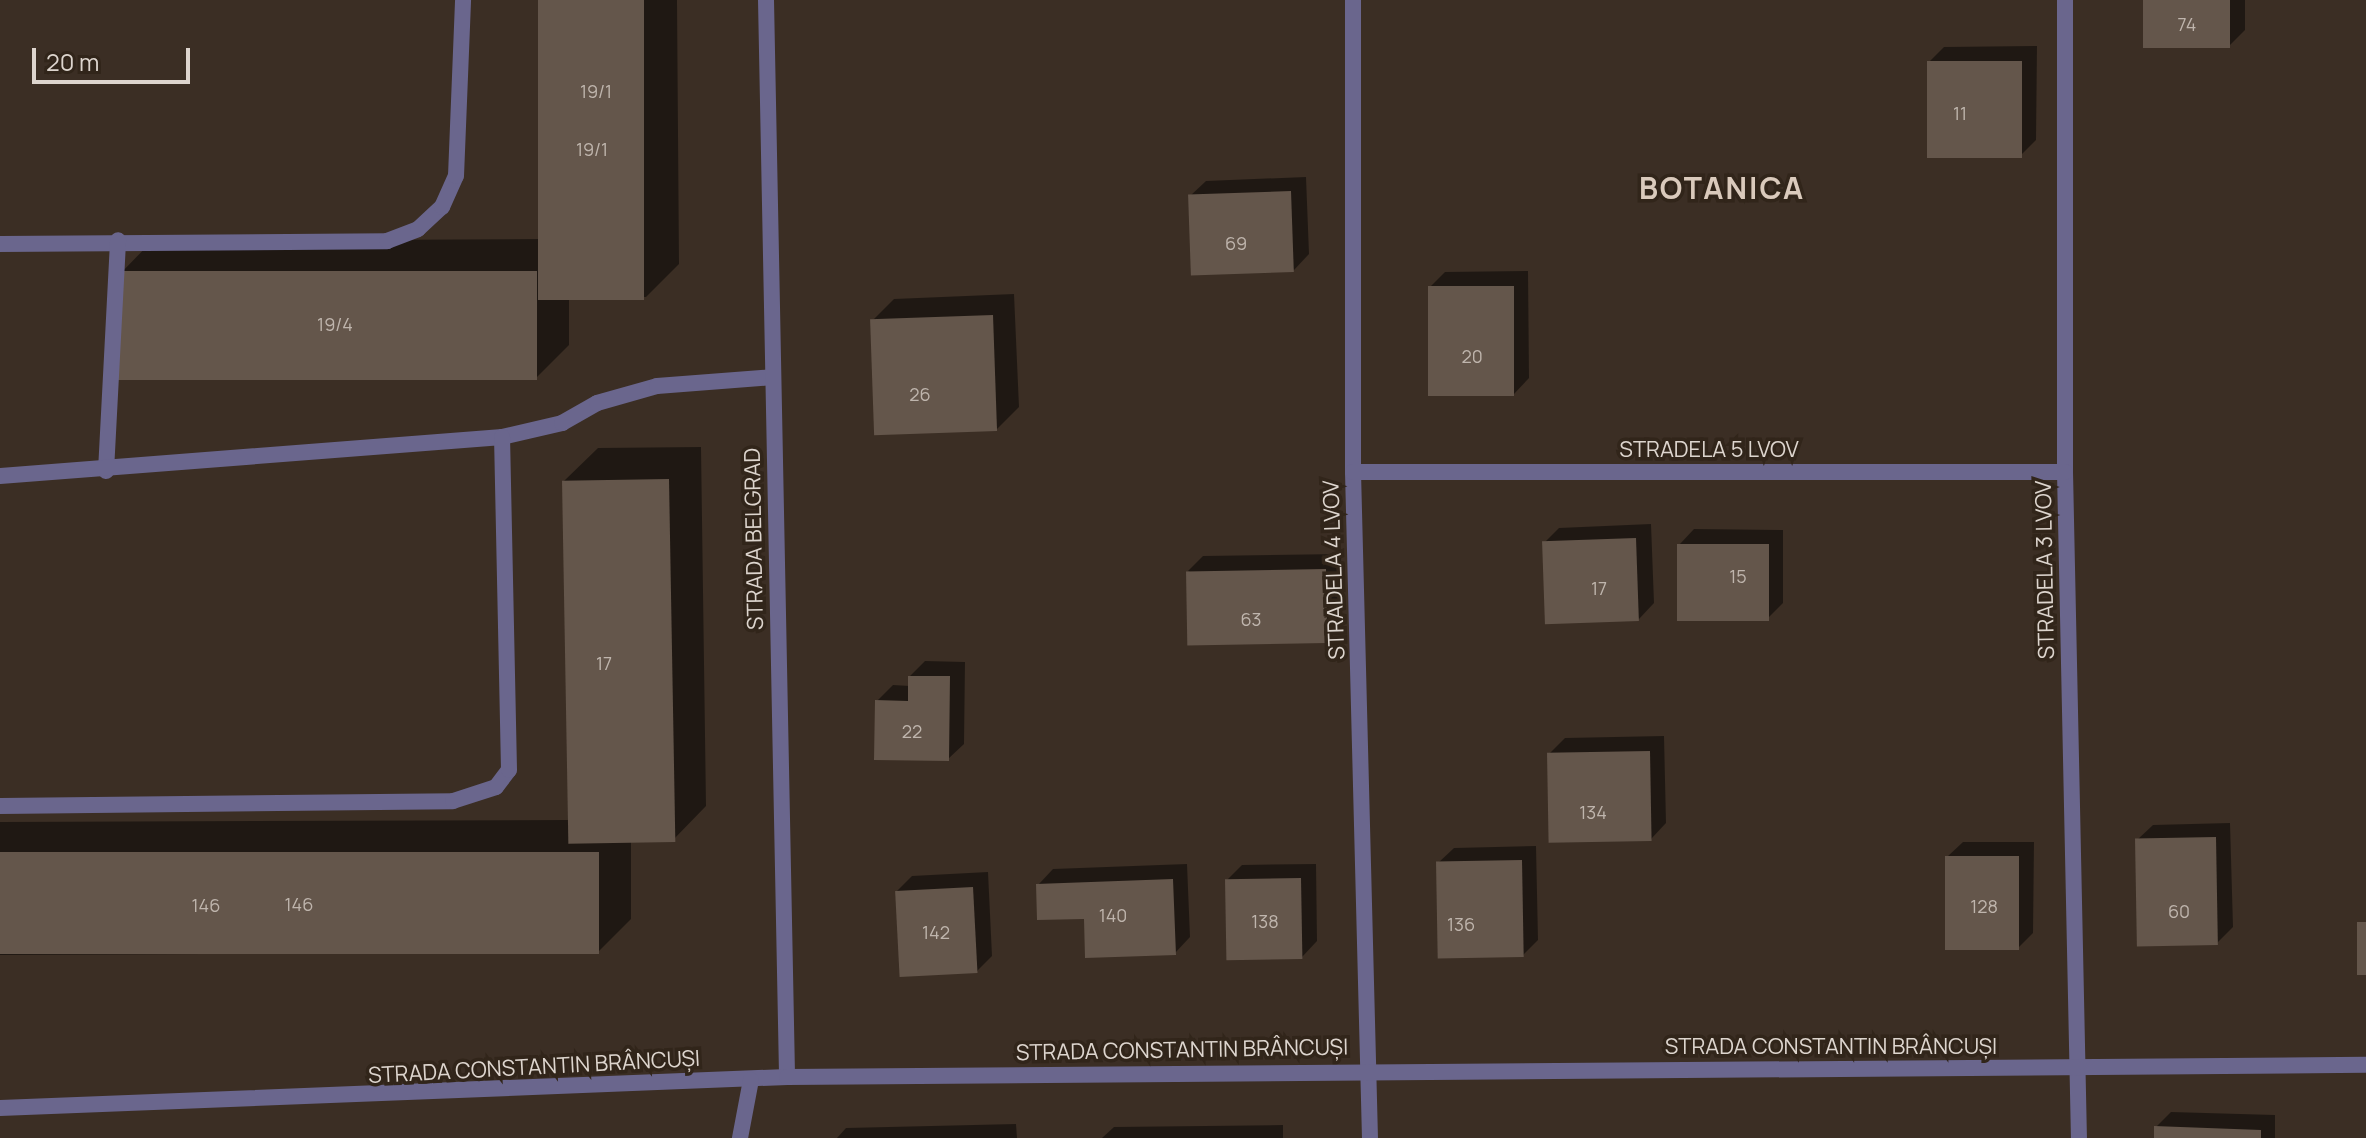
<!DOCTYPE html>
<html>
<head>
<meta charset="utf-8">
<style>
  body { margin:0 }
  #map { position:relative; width:2366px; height:1138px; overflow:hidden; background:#3b2e24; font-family:Manrope,sans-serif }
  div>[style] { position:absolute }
  .shadow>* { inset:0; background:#0007 }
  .building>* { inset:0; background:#64564b; transform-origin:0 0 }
  .lane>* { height:16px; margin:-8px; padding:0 8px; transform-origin:8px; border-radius:8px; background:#6a668d }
  .street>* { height:16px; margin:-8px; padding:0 8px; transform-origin:8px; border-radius:8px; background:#6a668d }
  span { translate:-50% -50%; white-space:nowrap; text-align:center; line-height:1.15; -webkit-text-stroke:7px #31251a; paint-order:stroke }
  .number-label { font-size:18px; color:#bfb5ad }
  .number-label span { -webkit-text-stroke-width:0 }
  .street-label { font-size:22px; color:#ddd5ce }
  .district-label { font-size:30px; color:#dacabc; font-weight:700; letter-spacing:2px }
  .scale { position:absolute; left:32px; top:48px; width:158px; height:36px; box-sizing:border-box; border:4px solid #ddd5ce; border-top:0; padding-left:10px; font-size:24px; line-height:28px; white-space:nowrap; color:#ddd5ce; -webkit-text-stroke:6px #31251a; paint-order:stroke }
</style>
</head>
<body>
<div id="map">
  <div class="shadow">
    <div style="clip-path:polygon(540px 0,677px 0,679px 264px,646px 297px,569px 297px,569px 345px,536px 378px,119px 275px,152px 241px,542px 239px)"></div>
    <div style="clip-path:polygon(2145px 0,2245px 0,2245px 30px,2229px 46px)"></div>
    <div style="clip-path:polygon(2037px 46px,2036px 140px,2021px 155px,1929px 62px,1944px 47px)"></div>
    <div style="clip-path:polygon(1306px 177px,1309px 254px,1294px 270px,1190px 196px,1206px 181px)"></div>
    <div style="clip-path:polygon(1528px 271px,1529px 378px,1514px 394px,1430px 287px,1445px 272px)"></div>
    <div style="clip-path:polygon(1014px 294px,1019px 407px,997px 429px,872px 321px,894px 299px)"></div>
    <div style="clip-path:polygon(701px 447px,706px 806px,673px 840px,631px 840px,631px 919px,598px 952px,0 955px,0 822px,569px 820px,564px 481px,598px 448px)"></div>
    <div style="clip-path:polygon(1651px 524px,1654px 603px,1639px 619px,1544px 543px,1559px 528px)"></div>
    <div style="clip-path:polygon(1694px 529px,1783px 530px,1783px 603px,1767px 619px,1679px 545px)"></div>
    <div style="clip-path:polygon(1341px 554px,1342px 625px,1326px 641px,1188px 571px,1203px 556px)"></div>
    <div style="clip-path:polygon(925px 661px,965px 662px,964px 744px,948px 759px,877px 701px,893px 685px,910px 686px,910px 676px)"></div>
    <div style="clip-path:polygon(1664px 736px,1666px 823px,1651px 839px,1549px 754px,1565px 738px)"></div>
    <div style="clip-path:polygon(2230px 823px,2233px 927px,2217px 943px,2137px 840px,2153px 825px)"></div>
    <div style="clip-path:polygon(1963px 842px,2034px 842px,2033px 933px,2018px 948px,1947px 857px)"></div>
    <div style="clip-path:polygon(1536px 846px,1538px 940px,1523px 955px,1438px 863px,1454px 848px)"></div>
    <div style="clip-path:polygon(1187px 864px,1190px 937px,1175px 953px,1086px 917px,1038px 885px,1053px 869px)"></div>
    <div style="clip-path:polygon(1316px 864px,1317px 941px,1302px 957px,1227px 880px,1242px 865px)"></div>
    <div style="clip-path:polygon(988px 872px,992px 956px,976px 972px,897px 891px,912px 876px)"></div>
    <div style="clip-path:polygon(2171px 1112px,2275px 1115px,2275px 1138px,2156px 1138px,2156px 1127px)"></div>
    <div style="clip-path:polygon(1016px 1124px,1017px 1138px,837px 1138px,846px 1128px)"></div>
    <div style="clip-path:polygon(1283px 1125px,1283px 1138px,1102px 1138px,1114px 1127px)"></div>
  </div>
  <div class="building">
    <div style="left:538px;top:0;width:106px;height:300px"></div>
    <div style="left:2143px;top:0;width:87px;height:48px"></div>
    <div style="left:1927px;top:61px;width:95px;height:97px"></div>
    <div style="left:1291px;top:191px;width:81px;height:103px;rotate:88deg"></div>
    <div style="left:537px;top:271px;width:109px;height:420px;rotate:90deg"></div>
    <div style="left:1428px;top:286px;width:86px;height:110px"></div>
    <div style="left:993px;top:315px;width:116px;height:123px;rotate:88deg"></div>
    <div style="left:669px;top:479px;width:363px;height:107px;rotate:89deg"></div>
    <div style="left:1636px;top:538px;width:83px;height:94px;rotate:88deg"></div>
    <div style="left:1677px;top:544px;width:92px;height:77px"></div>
    <div style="left:1326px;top:569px;width:74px;height:140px;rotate:89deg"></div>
    <div style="clip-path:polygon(908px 676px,950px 676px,949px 761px,874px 760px,875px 700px,908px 701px)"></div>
    <div style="left:1650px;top:751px;width:90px;height:103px;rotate:89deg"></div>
    <div style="left:2216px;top:837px;width:108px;height:81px;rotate:89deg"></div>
    <div style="left:599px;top:852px;width:102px;height:599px;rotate:90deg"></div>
    <div style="left:1945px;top:856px;width:74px;height:94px"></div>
    <div style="left:1522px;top:860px;width:97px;height:86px;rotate:89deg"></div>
    <div style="left:1301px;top:878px;width:81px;height:76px;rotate:89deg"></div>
    <div style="clip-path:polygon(1173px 879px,1176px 955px,1085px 958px,1084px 919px,1037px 920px,1036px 884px)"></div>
    <div style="left:973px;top:887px;width:86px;height:78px;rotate:87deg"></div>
    <div style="left:2357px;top:922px;width:9px;height:53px"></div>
    <div style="clip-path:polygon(2154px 1126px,2261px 1130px,2261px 1138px,2154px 1138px)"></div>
  </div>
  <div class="lane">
    <div style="left:0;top:244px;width:387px;rotate:-0.4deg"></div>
    <div style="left:387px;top:241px;width:33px;rotate:-21deg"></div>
    <div style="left:418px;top:229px;width:33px;rotate:-43deg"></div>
    <div style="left:442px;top:207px;width:34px;rotate:-66deg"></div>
    <div style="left:456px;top:176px;width:176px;rotate:-87.7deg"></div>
    <div style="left:106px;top:471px;width:231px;rotate:-87deg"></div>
    <div style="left:0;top:476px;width:504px;rotate:-4.44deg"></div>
    <div style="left:502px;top:437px;width:62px;rotate:-13.1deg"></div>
    <div style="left:562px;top:423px;width:40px;rotate:-29.7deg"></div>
    <div style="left:597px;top:403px;width:62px;rotate:-15.8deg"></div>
    <div style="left:657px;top:386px;width:116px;rotate:-4.4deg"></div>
    <div style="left:0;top:806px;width:453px;rotate:-0.6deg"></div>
    <div style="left:453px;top:801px;width:45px;rotate:-18deg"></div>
    <div style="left:496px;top:787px;width:21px;rotate:-53deg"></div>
    <div style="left:509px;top:770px;width:333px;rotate:-91.2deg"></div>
  </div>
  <div class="street">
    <div style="left:766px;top:0;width:1077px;rotate:88.88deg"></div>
    <div style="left:1353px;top:0;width:472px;rotate:90deg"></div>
    <div style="left:1353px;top:472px;width:666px;rotate:88.54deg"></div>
    <div style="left:2065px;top:0;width:472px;rotate:90deg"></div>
    <div style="left:2065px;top:472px;width:666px;rotate:88.8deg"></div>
    <div style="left:1353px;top:472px;width:712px"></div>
    <div style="left:0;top:1108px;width:788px;rotate:-2.26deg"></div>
    <div style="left:787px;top:1077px;width:1579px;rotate:-0.44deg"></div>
    <div style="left:740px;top:1138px;width:59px;rotate:-79.3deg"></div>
  </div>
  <div class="number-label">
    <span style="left:2187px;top:24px">74</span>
    <span style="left:596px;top:91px">19/1</span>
    <span style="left:1960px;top:113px">11</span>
    <span style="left:592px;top:149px">19/1</span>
    <span style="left:1236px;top:243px">69</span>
    <span style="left:335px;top:324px">19/4</span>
    <span style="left:1472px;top:356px">20</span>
    <span style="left:920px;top:394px">26</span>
    <span style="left:1738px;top:576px">15</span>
    <span style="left:1599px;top:588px">17</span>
    <span style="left:1251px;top:619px">63</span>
    <span style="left:604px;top:663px">17</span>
    <span style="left:912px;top:731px">22</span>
    <span style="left:1593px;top:812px">134</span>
    <span style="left:299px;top:904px">146</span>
    <span style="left:206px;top:905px">146</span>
    <span style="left:1984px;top:906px">128</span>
    <span style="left:2179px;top:911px">60</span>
    <span style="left:1113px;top:915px">140</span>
    <span style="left:1265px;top:921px">138</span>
    <span style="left:1461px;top:924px">136</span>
    <span style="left:936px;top:932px">142</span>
  </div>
  <div class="street-label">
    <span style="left:1709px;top:450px">STRADELA 5 LVOV</span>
    <span style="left:754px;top:539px;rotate:-91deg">STRADA BELGRAD</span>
    <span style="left:1334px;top:570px;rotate:-92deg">STRADELA 4 LVOV</span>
    <span style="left:2045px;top:570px;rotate:-91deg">STRADELA 3 LVOV</span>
    <span style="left:1831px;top:1047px">STRADA CONSTANTIN BRÂNCUȘI</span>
    <span style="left:1182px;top:1050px;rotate:-1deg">STRADA CONSTANTIN BRÂNCUȘI</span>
    <span style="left:534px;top:1067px;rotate:-3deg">STRADA CONSTANTIN BRÂNCUȘI</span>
  </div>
  <div class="district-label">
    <span style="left:1722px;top:188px">BOTANICA</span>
  </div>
  <div class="scale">20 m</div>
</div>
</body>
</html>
